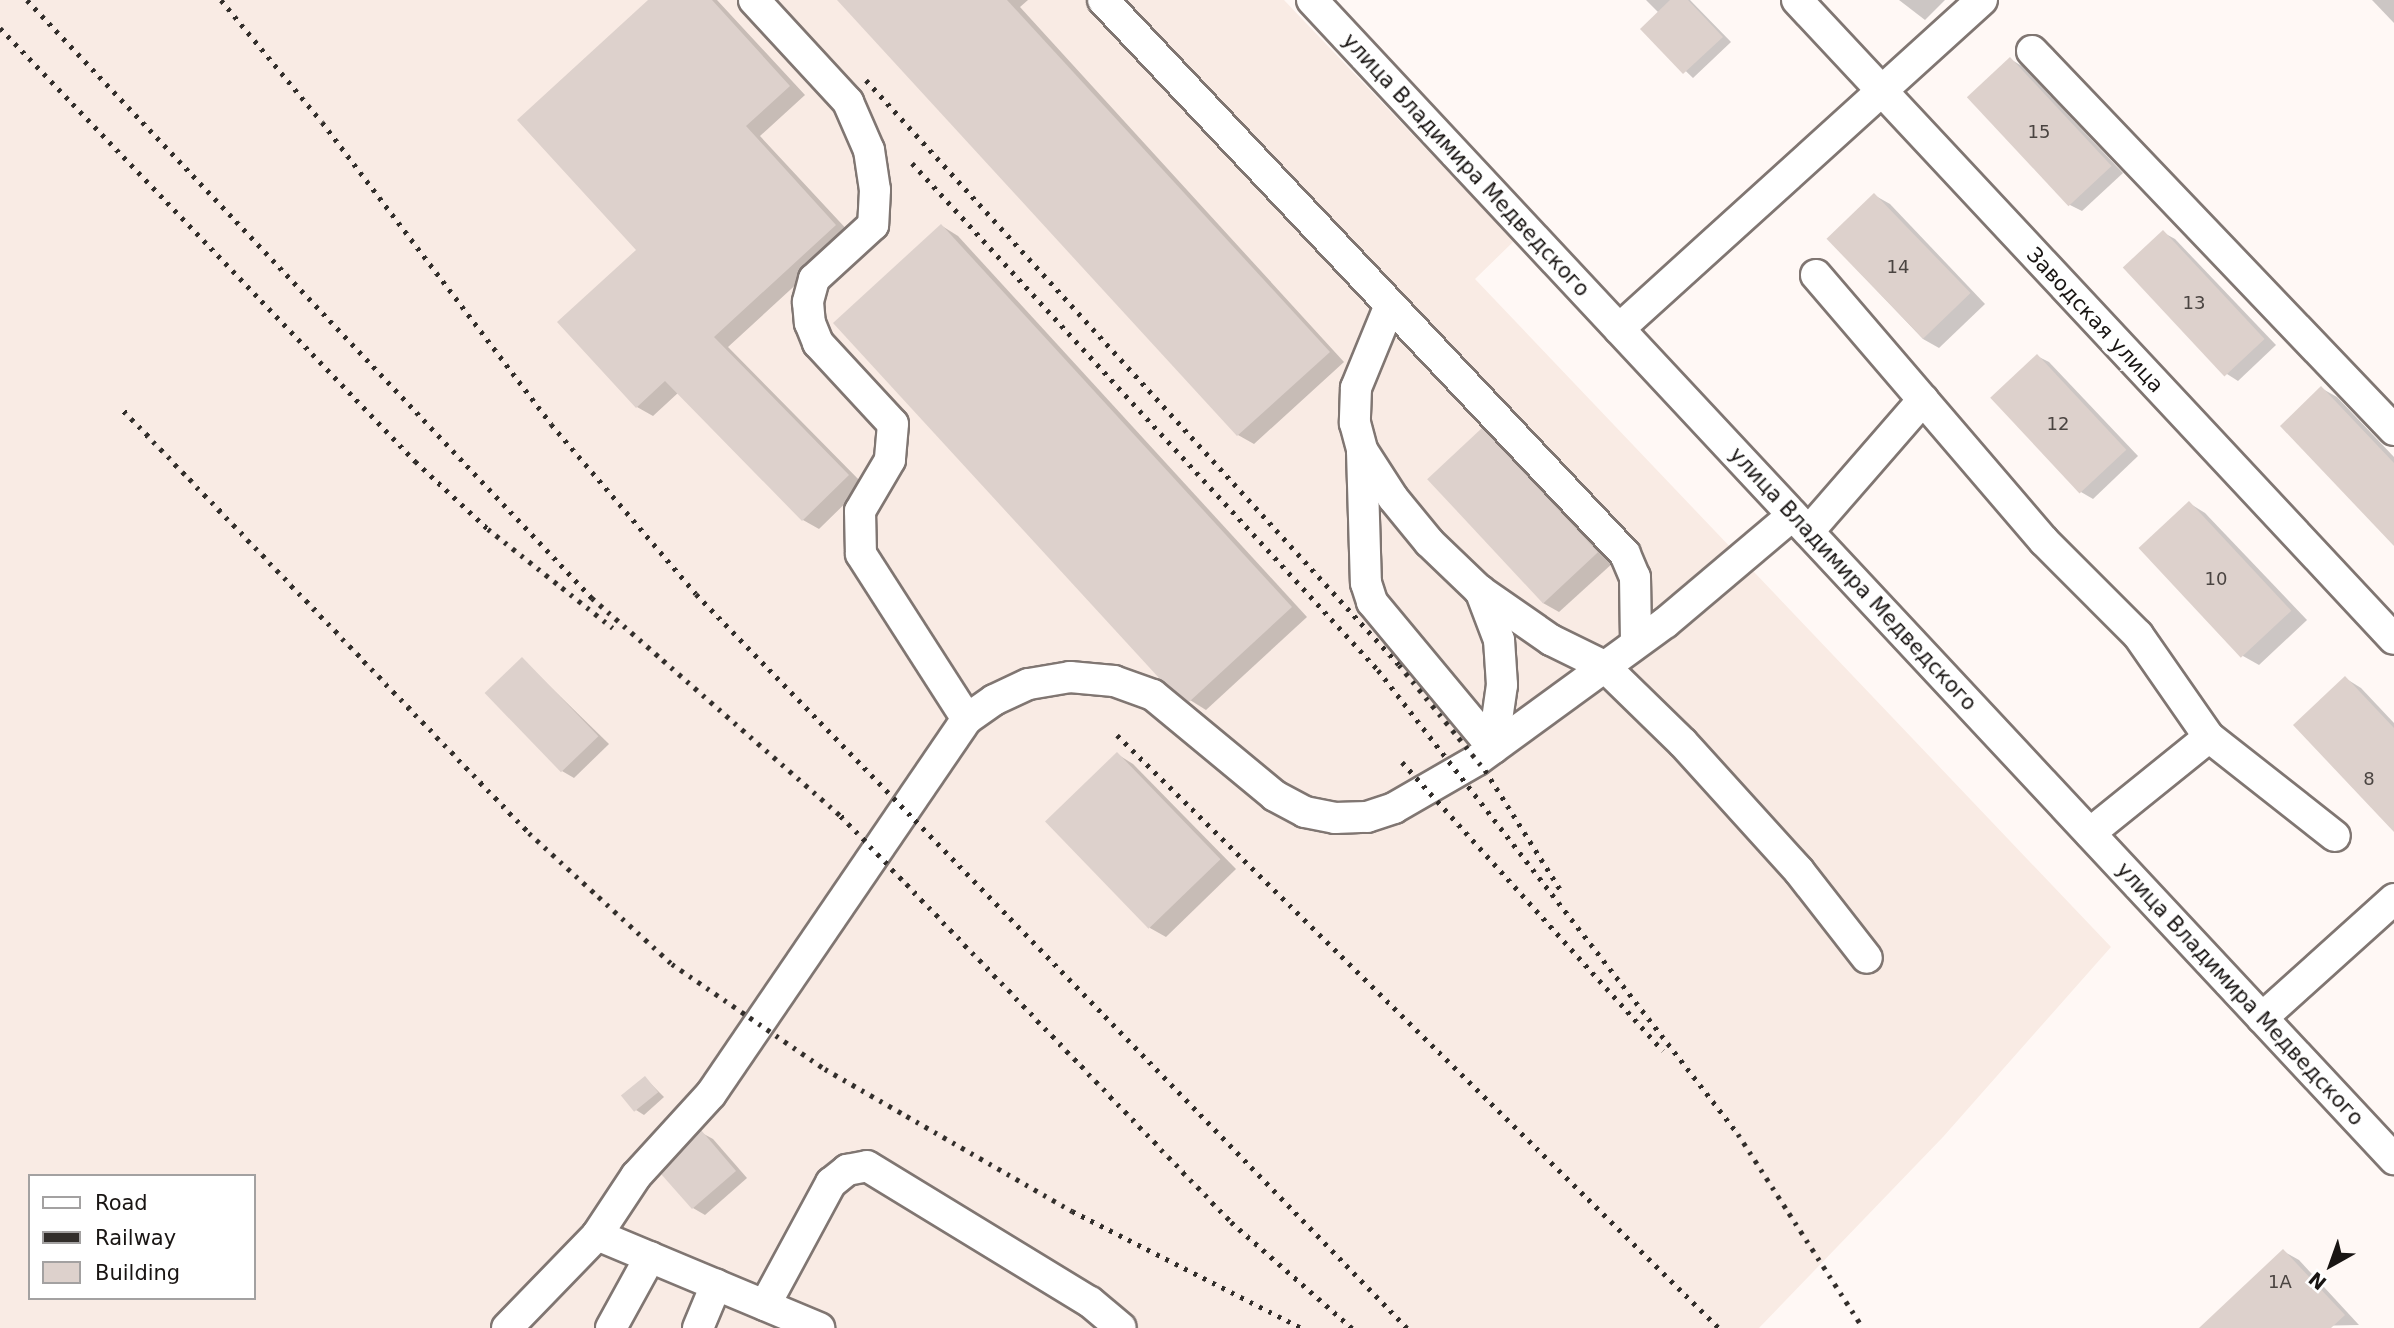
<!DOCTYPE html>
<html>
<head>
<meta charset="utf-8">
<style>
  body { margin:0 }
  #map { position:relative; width:2394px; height:1328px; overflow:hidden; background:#fff8f5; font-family:"DejaVu Sans",sans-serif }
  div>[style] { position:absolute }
  .built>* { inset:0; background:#f9ebe4 }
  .shadow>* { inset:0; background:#0003 }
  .building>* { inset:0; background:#ddd1cc; transform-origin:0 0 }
  .roads { filter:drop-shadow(2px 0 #807672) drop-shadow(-2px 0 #807672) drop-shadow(0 2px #807672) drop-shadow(0 -2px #807672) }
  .minor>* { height:30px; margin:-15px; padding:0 15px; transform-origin:15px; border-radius:15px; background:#fff }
  .rail>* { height:5px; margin-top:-2.5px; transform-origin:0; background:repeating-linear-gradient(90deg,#322e2b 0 3.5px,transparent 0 10.5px) }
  span { translate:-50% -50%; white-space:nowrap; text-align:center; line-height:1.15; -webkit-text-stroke:7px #fff; paint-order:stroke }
  .number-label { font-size:18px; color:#4a4441 }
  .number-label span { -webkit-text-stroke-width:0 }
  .street-label { font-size:21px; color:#191513 }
  .legend { position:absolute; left:28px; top:1174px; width:228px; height:126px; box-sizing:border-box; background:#fff; border:2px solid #a3a1a1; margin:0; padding:9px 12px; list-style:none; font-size:21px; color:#191513 }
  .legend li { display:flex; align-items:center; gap:14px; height:35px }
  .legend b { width:35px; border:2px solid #a3a1a1 }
  .north { position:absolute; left:2296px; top:1230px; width:70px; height:70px; -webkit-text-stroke:5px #fff; paint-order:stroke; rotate:220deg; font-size:19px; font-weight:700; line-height:28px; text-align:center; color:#191513 }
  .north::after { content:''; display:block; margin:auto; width:24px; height:32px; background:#191513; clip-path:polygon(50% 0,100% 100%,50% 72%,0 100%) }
</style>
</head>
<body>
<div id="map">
  <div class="built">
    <div style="clip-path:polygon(evenodd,0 0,1284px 0,1514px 241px,1475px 279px,2111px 947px,1943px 1137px,1759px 1328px,0 1328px,0 0,30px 1176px,254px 1176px,254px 1298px,30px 1298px,30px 1176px)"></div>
  </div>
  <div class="shadow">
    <div style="clip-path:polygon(651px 0,717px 0,805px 95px,760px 136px,851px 234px,728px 347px,864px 485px,819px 529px,803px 520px,679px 392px,653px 416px,637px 407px)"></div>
    <div style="clip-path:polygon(840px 0,1028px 0,1020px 7px,1344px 362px,1254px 444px,1238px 435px)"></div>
    <div style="clip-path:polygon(1646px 0,1690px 0,1731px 42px,1693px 78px,1642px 29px,1659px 13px)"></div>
    <div style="clip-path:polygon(1899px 0,1945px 0,1925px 20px)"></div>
    <div style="clip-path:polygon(2372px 0,2394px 0,2394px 23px)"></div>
    <div style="clip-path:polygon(2010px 59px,2022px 66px,2123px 173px,2082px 211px,2070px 205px)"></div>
    <div style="clip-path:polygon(1874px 195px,1890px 204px,1985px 304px,1939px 348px,1923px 339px,1828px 239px)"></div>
    <div style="clip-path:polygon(942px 226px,958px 236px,1307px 617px,1206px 710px,1190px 700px)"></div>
    <div style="clip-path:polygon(2164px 233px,2175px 239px,2276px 345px,2238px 381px,2227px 374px)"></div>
    <div style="clip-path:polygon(2037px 356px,2049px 362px,2138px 456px,2093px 499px,2081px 492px)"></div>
    <div style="clip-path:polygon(2321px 388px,2337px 397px,2394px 457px,2394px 543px)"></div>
    <div style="clip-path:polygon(1483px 430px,1499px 440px,1614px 562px,1559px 612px,1543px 603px)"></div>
    <div style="clip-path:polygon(2189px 503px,2205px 513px,2307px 620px,2259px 665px,2243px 656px)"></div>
    <div style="clip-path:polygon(522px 659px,609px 744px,574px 778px,562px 771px)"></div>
    <div style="clip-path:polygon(2345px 678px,2361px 688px,2394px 723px,2394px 829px)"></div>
    <div style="clip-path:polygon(1117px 754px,1133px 764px,1236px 869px,1166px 937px,1150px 928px)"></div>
    <div style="clip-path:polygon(645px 1078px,664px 1097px,644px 1115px,636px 1110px)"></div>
    <div style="clip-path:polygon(702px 1133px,713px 1139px,747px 1178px,705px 1215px,693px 1208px)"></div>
    <div style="clip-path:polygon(2283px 1251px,2299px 1260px,2359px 1325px,2201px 1328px)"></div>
  </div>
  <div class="building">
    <div style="clip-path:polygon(648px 0,712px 0,790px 86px,746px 126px,836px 225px,714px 337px,849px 475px,802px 521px,665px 381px,636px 408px,557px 322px,636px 250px,517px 120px)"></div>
    <div style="clip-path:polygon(837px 0,1007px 0,1330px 352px,1237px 436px)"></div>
    <div style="clip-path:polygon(1670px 0,1688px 0,1723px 37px,1683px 74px,1640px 29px)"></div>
    <div style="left:2010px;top:57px;width:149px;height:59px;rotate:47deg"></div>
    <div style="left:1874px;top:193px;width:139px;height:66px;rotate:46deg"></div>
    <div style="clip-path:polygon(941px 224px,1292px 607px,1189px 702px,1159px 678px,833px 323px)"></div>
    <div style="left:2163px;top:230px;width:149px;height:55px;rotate:47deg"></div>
    <div style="left:2037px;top:354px;width:131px;height:64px;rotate:47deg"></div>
    <div style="clip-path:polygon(2321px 386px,2394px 463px,2394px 546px,2280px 426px)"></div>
    <div style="left:1482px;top:428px;width:170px;height:75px;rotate:47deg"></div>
    <div style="left:2189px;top:501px;width:150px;height:69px;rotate:47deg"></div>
    <div style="left:522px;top:657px;width:110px;height:52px;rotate:46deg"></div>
    <div style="clip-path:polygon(2345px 676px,2394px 728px,2394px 832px,2293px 725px)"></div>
    <div style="left:1117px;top:752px;width:149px;height:100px;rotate:46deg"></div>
    <div style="left:645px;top:1076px;width:21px;height:31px;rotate:51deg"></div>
    <div style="clip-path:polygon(701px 1130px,736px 1171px,692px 1209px,661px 1174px)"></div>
    <div style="clip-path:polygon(2283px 1249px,2345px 1315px,2331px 1328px,2199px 1328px)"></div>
  </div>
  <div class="roads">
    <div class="minor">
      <div style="left:754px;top:0;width:139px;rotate:47.3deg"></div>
      <div style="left:848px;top:102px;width:52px;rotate:66.4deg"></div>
      <div style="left:869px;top:150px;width:40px;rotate:81.5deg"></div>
      <div style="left:875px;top:190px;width:35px;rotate:93deg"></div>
      <div style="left:873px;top:225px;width:80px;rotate:137.5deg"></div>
      <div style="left:814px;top:279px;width:24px;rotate:105deg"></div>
      <div style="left:808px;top:302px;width:21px;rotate:85deg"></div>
      <div style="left:810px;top:323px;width:22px;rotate:68deg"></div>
      <div style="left:818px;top:343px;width:110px;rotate:47.2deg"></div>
      <div style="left:893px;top:424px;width:36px;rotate:95deg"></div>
      <div style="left:890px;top:460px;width:59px;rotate:120.5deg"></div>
      <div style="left:860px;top:511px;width:43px;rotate:88.7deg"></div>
      <div style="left:861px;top:554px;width:196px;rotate:57.3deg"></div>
      <div style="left:1103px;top:0;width:761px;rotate:46.7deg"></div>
      <div style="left:1625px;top:554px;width:25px;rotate:67deg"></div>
      <div style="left:1635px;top:577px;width:66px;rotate:89.1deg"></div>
      <div style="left:1312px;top:0;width:1586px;rotate:46.97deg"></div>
      <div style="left:1797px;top:0;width:874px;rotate:46.95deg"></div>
      <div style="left:2032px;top:51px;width:524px;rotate:46.31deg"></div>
      <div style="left:1816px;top:275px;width:350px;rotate:49.4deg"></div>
      <div style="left:2044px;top:541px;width:133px;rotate:45deg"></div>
      <div style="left:2138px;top:635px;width:124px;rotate:55.2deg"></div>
      <div style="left:2209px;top:737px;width:153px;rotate:141.1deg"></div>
      <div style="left:1390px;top:305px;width:90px;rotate:112.3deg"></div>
      <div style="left:1356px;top:388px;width:35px;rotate:92deg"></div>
      <div style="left:1355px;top:423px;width:28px;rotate:75deg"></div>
      <div style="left:1362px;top:450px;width:57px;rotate:57.1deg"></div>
      <div style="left:1393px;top:498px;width:57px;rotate:50.7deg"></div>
      <div style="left:1429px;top:542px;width:69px;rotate:43.8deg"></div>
      <div style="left:1479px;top:590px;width:88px;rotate:34.8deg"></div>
      <div style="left:1551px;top:640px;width:59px;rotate:26.1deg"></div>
      <div style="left:1604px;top:666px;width:110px;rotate:44.3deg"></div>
      <div style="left:1683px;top:743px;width:173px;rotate:47.8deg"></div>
      <div style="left:1799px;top:871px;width:110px;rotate:52deg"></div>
      <div style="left:1619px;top:329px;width:490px;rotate:-42.2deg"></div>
      <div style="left:1362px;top:451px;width:132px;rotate:88.3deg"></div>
      <div style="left:1366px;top:583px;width:20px;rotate:72deg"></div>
      <div style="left:1372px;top:602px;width:190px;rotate:50.3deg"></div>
      <div style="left:1493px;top:748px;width:64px;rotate:-81.9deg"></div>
      <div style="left:1502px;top:685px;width:45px;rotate:-93.8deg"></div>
      <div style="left:1499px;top:640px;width:53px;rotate:-110.8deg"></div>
      <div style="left:1809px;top:531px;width:174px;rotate:-49deg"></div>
      <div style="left:2209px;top:737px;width:160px;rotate:38.2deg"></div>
      <div style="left:2262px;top:1018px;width:178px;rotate:-42deg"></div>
      <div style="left:597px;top:1235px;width:71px;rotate:-56.5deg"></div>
      <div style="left:636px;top:1176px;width:111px;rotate:-47.6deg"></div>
      <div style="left:711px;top:1094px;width:454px;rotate:-55.7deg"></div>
      <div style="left:967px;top:719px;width:33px;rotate:-35deg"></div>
      <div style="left:994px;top:700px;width:38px;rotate:-25deg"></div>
      <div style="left:1029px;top:684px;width:42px;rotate:-9.7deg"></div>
      <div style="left:1070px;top:677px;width:44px;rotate:5.2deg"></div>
      <div style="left:1114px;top:681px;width:41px;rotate:19.7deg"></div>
      <div style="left:1153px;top:695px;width:158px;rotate:39.6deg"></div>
      <div style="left:1275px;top:796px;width:34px;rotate:28deg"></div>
      <div style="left:1305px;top:812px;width:31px;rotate:11deg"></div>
      <div style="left:1335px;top:818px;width:32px;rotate:-2deg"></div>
      <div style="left:1367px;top:817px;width:28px;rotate:-18deg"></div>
      <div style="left:1394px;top:808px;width:96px;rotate:-30deg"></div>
      <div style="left:1477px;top:760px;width:233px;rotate:-36.1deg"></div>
      <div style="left:1665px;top:623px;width:167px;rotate:-40.2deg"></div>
      <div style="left:765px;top:1305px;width:139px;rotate:-61.6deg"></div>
      <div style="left:831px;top:1183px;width:21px;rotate:-39deg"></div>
      <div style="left:847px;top:1170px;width:20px;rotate:-11deg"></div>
      <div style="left:867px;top:1166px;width:261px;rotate:31.4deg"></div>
      <div style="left:1090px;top:1302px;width:40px;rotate:40deg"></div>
      <div style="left:507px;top:1328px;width:129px;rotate:-45.9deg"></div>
      <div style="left:597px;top:1235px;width:241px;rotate:22.7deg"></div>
      <div style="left:611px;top:1328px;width:81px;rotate:-61.2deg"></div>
      <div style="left:698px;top:1328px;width:47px;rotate:-67.3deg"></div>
    </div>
  </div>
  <div class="rail">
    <div style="left:27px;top:0;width:823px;rotate:46.63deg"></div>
    <div style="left:592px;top:598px;width:331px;rotate:41.2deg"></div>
    <div style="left:841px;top:816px;width:563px;rotate:46.15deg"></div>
    <div style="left:1231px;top:1222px;width:161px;rotate:41.2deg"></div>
    <div style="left:221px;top:0;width:158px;rotate:50.4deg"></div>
    <div style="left:322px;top:122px;width:379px;rotate:52.8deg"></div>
    <div style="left:551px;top:424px;width:223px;rotate:49.5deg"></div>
    <div style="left:696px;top:594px;width:1022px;rotate:45.91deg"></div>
    <div style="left:0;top:28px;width:600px;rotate:46.22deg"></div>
    <div style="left:415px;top:461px;width:100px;rotate:43deg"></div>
    <div style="left:488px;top:529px;width:159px;rotate:38.4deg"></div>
    <div style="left:866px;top:80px;width:791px;rotate:47.66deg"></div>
    <div style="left:1399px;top:665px;width:136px;rotate:50.7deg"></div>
    <div style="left:1485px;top:770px;width:141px;rotate:57.8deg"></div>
    <div style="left:912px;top:163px;width:689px;rotate:47.41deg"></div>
    <div style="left:1378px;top:670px;width:587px;rotate:52.19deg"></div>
    <div style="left:1738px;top:1134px;width:231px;rotate:57.2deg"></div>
    <div style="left:124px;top:411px;width:585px;rotate:46.18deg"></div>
    <div style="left:529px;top:833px;width:194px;rotate:42.5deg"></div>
    <div style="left:672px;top:964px;width:186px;rotate:34.5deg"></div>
    <div style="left:825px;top:1069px;width:285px;rotate:29.9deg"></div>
    <div style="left:1072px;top:1211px;width:258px;rotate:27deg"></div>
    <div style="left:1117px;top:735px;width:845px;rotate:44.57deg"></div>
    <div style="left:1402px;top:762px;width:389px;rotate:47.9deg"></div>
  </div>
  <div class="number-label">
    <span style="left:2039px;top:132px">15</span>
    <span style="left:1898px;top:267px">14</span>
    <span style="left:2194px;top:303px">13</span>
    <span style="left:2058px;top:424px">12</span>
    <span style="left:2216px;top:579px">10</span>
    <span style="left:2369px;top:779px">8</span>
    <span style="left:2280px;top:1282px">1А</span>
  </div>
  <div class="street-label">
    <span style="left:1466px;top:165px;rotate:47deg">улица Владимира Медведского</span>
    <span style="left:2095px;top:320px;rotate:47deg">Заводская улица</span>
    <span style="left:1853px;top:579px;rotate:47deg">улица Владимира Медведского</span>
    <span style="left:2240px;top:994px;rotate:47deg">улица Владимира Медведского</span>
  </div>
  <ul class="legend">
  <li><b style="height:9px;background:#fff"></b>Road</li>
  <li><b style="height:9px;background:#322e2b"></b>Railway</li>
  <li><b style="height:19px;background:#ddd1cc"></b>Building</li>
  </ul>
  <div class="north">N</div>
</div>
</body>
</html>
